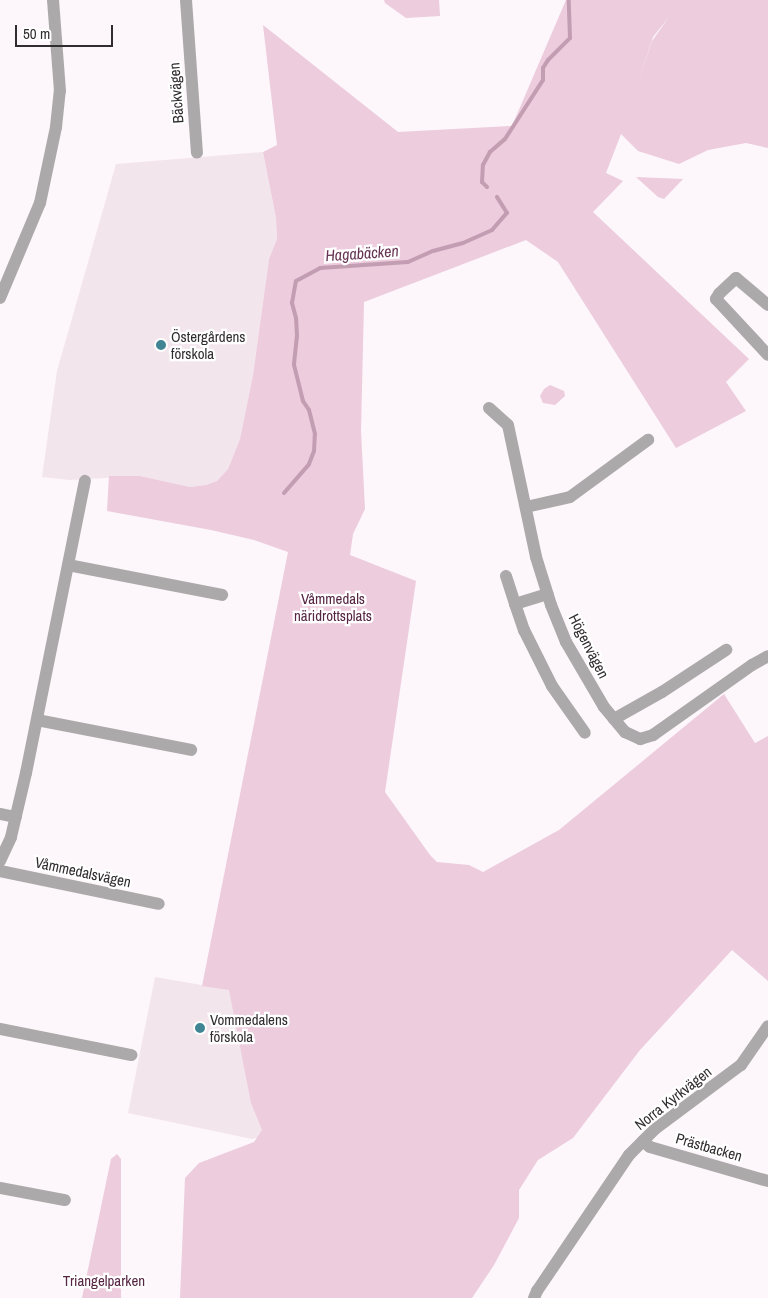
<!DOCTYPE html>
<html>
<head>
<meta charset="utf-8">
<style>
  body { margin:0 }
  #map { position:relative; width:768px; height:1298px; overflow:hidden; background:#fdf6fa; font-family:"Archivo Narrow",sans-serif }
  div>[style] { position:absolute }
  .built>* { inset:0; background:#f3e5ec }
  .green>* { inset:0; background:#ecccdd }
  .stream>* { height:4px; margin:-2px; padding:0 2px; transform-origin:2px; border-radius:2px; background:#c39db2 }
  .minor>* { height:12px; margin:-6px; padding:0 6px; transform-origin:6px; border-radius:6px; background:#aca9ab }
  .dots>* { width:14px; height:14px; translate:-50% -50%; box-sizing:border-box; border:2px solid #fff; border-radius:50% }
  span { translate:-50% -50%; white-space:nowrap; text-align:center; line-height:1.15; -webkit-text-stroke:4.5px #fff; paint-order:stroke }
  .street-label { font-size:15px; color:#302d2f }
  .poi-label { font-size:15px; color:#302d2f }
  .left { translate:0 -50%; text-align:left }
  .park-label { font-size:15px; color:#562543 }
  .water-label { font-size:16px; color:#673453; font-style:italic }
  .scale { position:absolute; left:15px; top:25px; width:98px; height:22px; box-sizing:border-box; border:2px solid #302d2f; border-top:0; padding-left:6px; font-size:15px; line-height:18px; white-space:nowrap; color:#302d2f; -webkit-text-stroke:4px #fff; paint-order:stroke }
</style>
</head>
<body>
<div id="map">
  <div class="built">
    <div style="clip-path:polygon(263px 152px,276px 218px,277px 239px,269px 259px,253px 375px,240px 439px,228px 469px,217px 481px,206px 485px,190px 487px,140px 476px,69px 480px,42px 477px,57px 371px,116px 164px)"></div>
    <div style="clip-path:polygon(155px 977px,242px 992px,268px 1065px,263px 1136px,252px 1139px,128px 1113px)"></div>
  </div>
  <div class="green">
    <div style="clip-path:polygon(384px 0,439px 0,440px 16px,406px 18px,385px 3px)"></div>
    <div style="clip-path:polygon(evenodd,566px 0,768px 0,768px 148px,746px 143px,708px 150px,679px 164px,638px 151px,621px 134px,606px 173px,623px 181px,593px 212px,749px 359px,726px 382px,746px 411px,676px 448px,558px 262px,526px 240px,364px 302px,361px 431px,365px 509px,353px 534px,350px 555px,416px 581px,385px 792px,430px 855px,437px 862px,469px 865px,483px 872px,559px 830px,724px 694px,755px 743px,768px 736px,768px 981px,732px 950px,640px 1050px,573px 1138px,538px 1160px,519px 1190px,519px 1218px,494px 1265px,472px 1298px,180px 1298px,185px 1178px,199px 1163px,254px 1142px,262px 1130px,251px 1103px,229px 990px,202px 986px,288px 552px,254px 540px,211px 530px,107px 511px,109px 476px,140px 476px,190px 487px,206px 485px,217px 481px,228px 469px,240px 439px,253px 375px,269px 259px,277px 239px,276px 218px,263px 152px,277px 145px,263px 25px,398px 132px,512px 126px,566px 0,669px 17px,652px 41px,636px 89px,653px 37px,669px 17px)"></div>
    <div style="clip-path:polygon(636px 177px,683px 179px,664px 199px,658px 197px)"></div>
    <div style="clip-path:polygon(550px 385px,564px 391px,565px 396px,555px 405px,543px 403px,540px 396px,544px 389px)"></div>
    <div style="clip-path:polygon(117px 1154px,121px 1159px,121px 1298px,82px 1298px,111px 1159px)"></div>
  </div>
  <div class="stream">
    <div style="left:487px;top:187px;width:7px;rotate:-135deg"></div>
    <div style="left:482px;top:182px;width:17px;rotate:-87deg"></div>
    <div style="left:483px;top:165px;width:15px;rotate:-62deg"></div>
    <div style="left:490px;top:152px;width:20px;rotate:-41deg"></div>
    <div style="left:505px;top:139px;width:70px;rotate:-57.2deg"></div>
    <div style="left:543px;top:80px;width:12px;rotate:-90deg"></div>
    <div style="left:543px;top:68px;width:9px;rotate:-58deg"></div>
    <div style="left:548px;top:60px;width:31px;rotate:-45deg"></div>
    <div style="left:570px;top:38px;width:38px;rotate:-92deg"></div>
    <div style="left:284px;top:493px;width:38px;rotate:-49deg"></div>
    <div style="left:309px;top:464px;width:14px;rotate:-69deg"></div>
    <div style="left:314px;top:451px;width:17px;rotate:-87deg"></div>
    <div style="left:315px;top:434px;width:25px;rotate:-104deg"></div>
    <div style="left:309px;top:410px;width:11px;rotate:-124deg"></div>
    <div style="left:303px;top:401px;width:38px;rotate:-104deg"></div>
    <div style="left:294px;top:364px;width:28px;rotate:-84deg"></div>
    <div style="left:297px;top:336px;width:18px;rotate:-93deg"></div>
    <div style="left:296px;top:318px;width:16px;rotate:-105deg"></div>
    <div style="left:292px;top:303px;width:22px;rotate:-80deg"></div>
    <div style="left:296px;top:281px;width:27px;rotate:-28deg"></div>
    <div style="left:320px;top:268px;width:88px;rotate:-3.9deg"></div>
    <div style="left:408px;top:262px;width:27px;rotate:-24deg"></div>
    <div style="left:433px;top:251px;width:31px;rotate:-15deg"></div>
    <div style="left:463px;top:243px;width:32px;rotate:-24deg"></div>
    <div style="left:492px;top:230px;width:23px;rotate:-49deg"></div>
    <div style="left:507px;top:213px;width:19px;rotate:-122deg"></div>
  </div>
  <div class="minor">
    <div style="left:186px;top:0;width:153px;rotate:85.9deg"></div>
    <div style="left:0;top:298px;width:103px;rotate:-67.2deg"></div>
    <div style="left:40px;top:203px;width:78px;rotate:-78.1deg"></div>
    <div style="left:56px;top:127px;width:36px;rotate:-84deg"></div>
    <div style="left:60px;top:91px;width:91px;rotate:-94.4deg"></div>
    <div style="left:768px;top:305px;width:42px;rotate:-139.8deg"></div>
    <div style="left:736px;top:278px;width:23px;rotate:137deg"></div>
    <div style="left:719px;top:294px;width:6px;rotate:121deg"></div>
    <div style="left:716px;top:299px;width:76px;rotate:47.1deg"></div>
    <div style="left:489px;top:408px;width:25px;rotate:42deg"></div>
    <div style="left:508px;top:425px;width:135px;rotate:78deg"></div>
    <div style="left:536px;top:557px;width:50px;rotate:72.6deg"></div>
    <div style="left:551px;top:605px;width:40px;rotate:68deg"></div>
    <div style="left:566px;top:642px;width:75px;rotate:59.7deg"></div>
    <div style="left:604px;top:707px;width:33px;rotate:50deg"></div>
    <div style="left:625px;top:732px;width:17px;rotate:25deg"></div>
    <div style="left:640px;top:739px;width:14px;rotate:-17deg"></div>
    <div style="left:653px;top:735px;width:121px;rotate:-35.3deg"></div>
    <div style="left:752px;top:665px;width:18px;rotate:-29deg"></div>
    <div style="left:526px;top:507px;width:45px;rotate:-12.8deg"></div>
    <div style="left:570px;top:497px;width:97px;rotate:-36.2deg"></div>
    <div style="left:68px;top:565px;width:157px;rotate:11deg"></div>
    <div style="left:506px;top:576px;width:29px;rotate:72deg"></div>
    <div style="left:515px;top:604px;width:34px;rotate:-17deg"></div>
    <div style="left:515px;top:604px;width:28px;rotate:71deg"></div>
    <div style="left:524px;top:630px;width:63px;rotate:63.4deg"></div>
    <div style="left:552px;top:686px;width:57px;rotate:54.9deg"></div>
    <div style="left:614px;top:719px;width:55px;rotate:-29.4deg"></div>
    <div style="left:662px;top:692px;width:77px;rotate:-33.3deg"></div>
    <div style="left:37px;top:720px;width:157px;rotate:11deg"></div>
    <div style="left:0;top:814px;width:16px;rotate:11deg"></div>
    <div style="left:0;top:861px;width:26px;rotate:-65deg"></div>
    <div style="left:11px;top:837px;width:66px;rotate:-76.8deg"></div>
    <div style="left:26px;top:773px;width:298px;rotate:-78.6deg"></div>
    <div style="left:0;top:871px;width:162px;rotate:11.7deg"></div>
    <div style="left:0;top:1029px;width:134px;rotate:11.2deg"></div>
    <div style="left:643px;top:1141px;width:9px;rotate:41deg"></div>
    <div style="left:650px;top:1147px;width:123px;rotate:16.1deg"></div>
    <div style="left:0;top:1188px;width:66px;rotate:10.5deg"></div>
    <div style="left:534px;top:1298px;width:8px;rotate:-67deg"></div>
    <div style="left:537px;top:1291px;width:164px;rotate:-55.9deg"></div>
    <div style="left:629px;top:1155px;width:37px;rotate:-45deg"></div>
    <div style="left:655px;top:1129px;width:107px;rotate:-36.7deg"></div>
    <div style="left:741px;top:1065px;width:47px;rotate:-55.3deg"></div>
  </div>
  <div class="dots">
    <div style="left:161px;top:345px;background:#418494"></div>
    <div style="left:200px;top:1028px;background:#418494"></div>
  </div>
  <div class="street-label">
    <span style="left:176px;top:93px;rotate:-94deg">Bäckvägen</span>
    <span style="left:589px;top:646px;rotate:63deg">Högenvägen</span>
    <span style="left:83px;top:872px;rotate:12deg">Våmmedalsvägen</span>
    <span style="left:673px;top:1098px;rotate:-38deg">Norra Kyrkvägen</span>
    <span style="left:709px;top:1147px;rotate:16deg">Prästbacken</span>
  </div>
  <div class="poi-label">
    <span class="left" style="left:171px;top:345px">Östergårdens<br>förskola</span>
    <span class="left" style="left:210px;top:1028px">Vommedalens<br>förskola</span>
  </div>
  <div class="park-label">
    <span style="left:333px;top:607px">Våmmedals<br>näridrottsplats</span>
    <span style="left:104px;top:1281px">Triangelparken</span>
  </div>
  <div class="water-label">
    <span style="left:362px;top:253px;rotate:-4deg">Hagabäcken</span>
  </div>
  <div class="scale">50 m</div>
</div>
</body>
</html>
